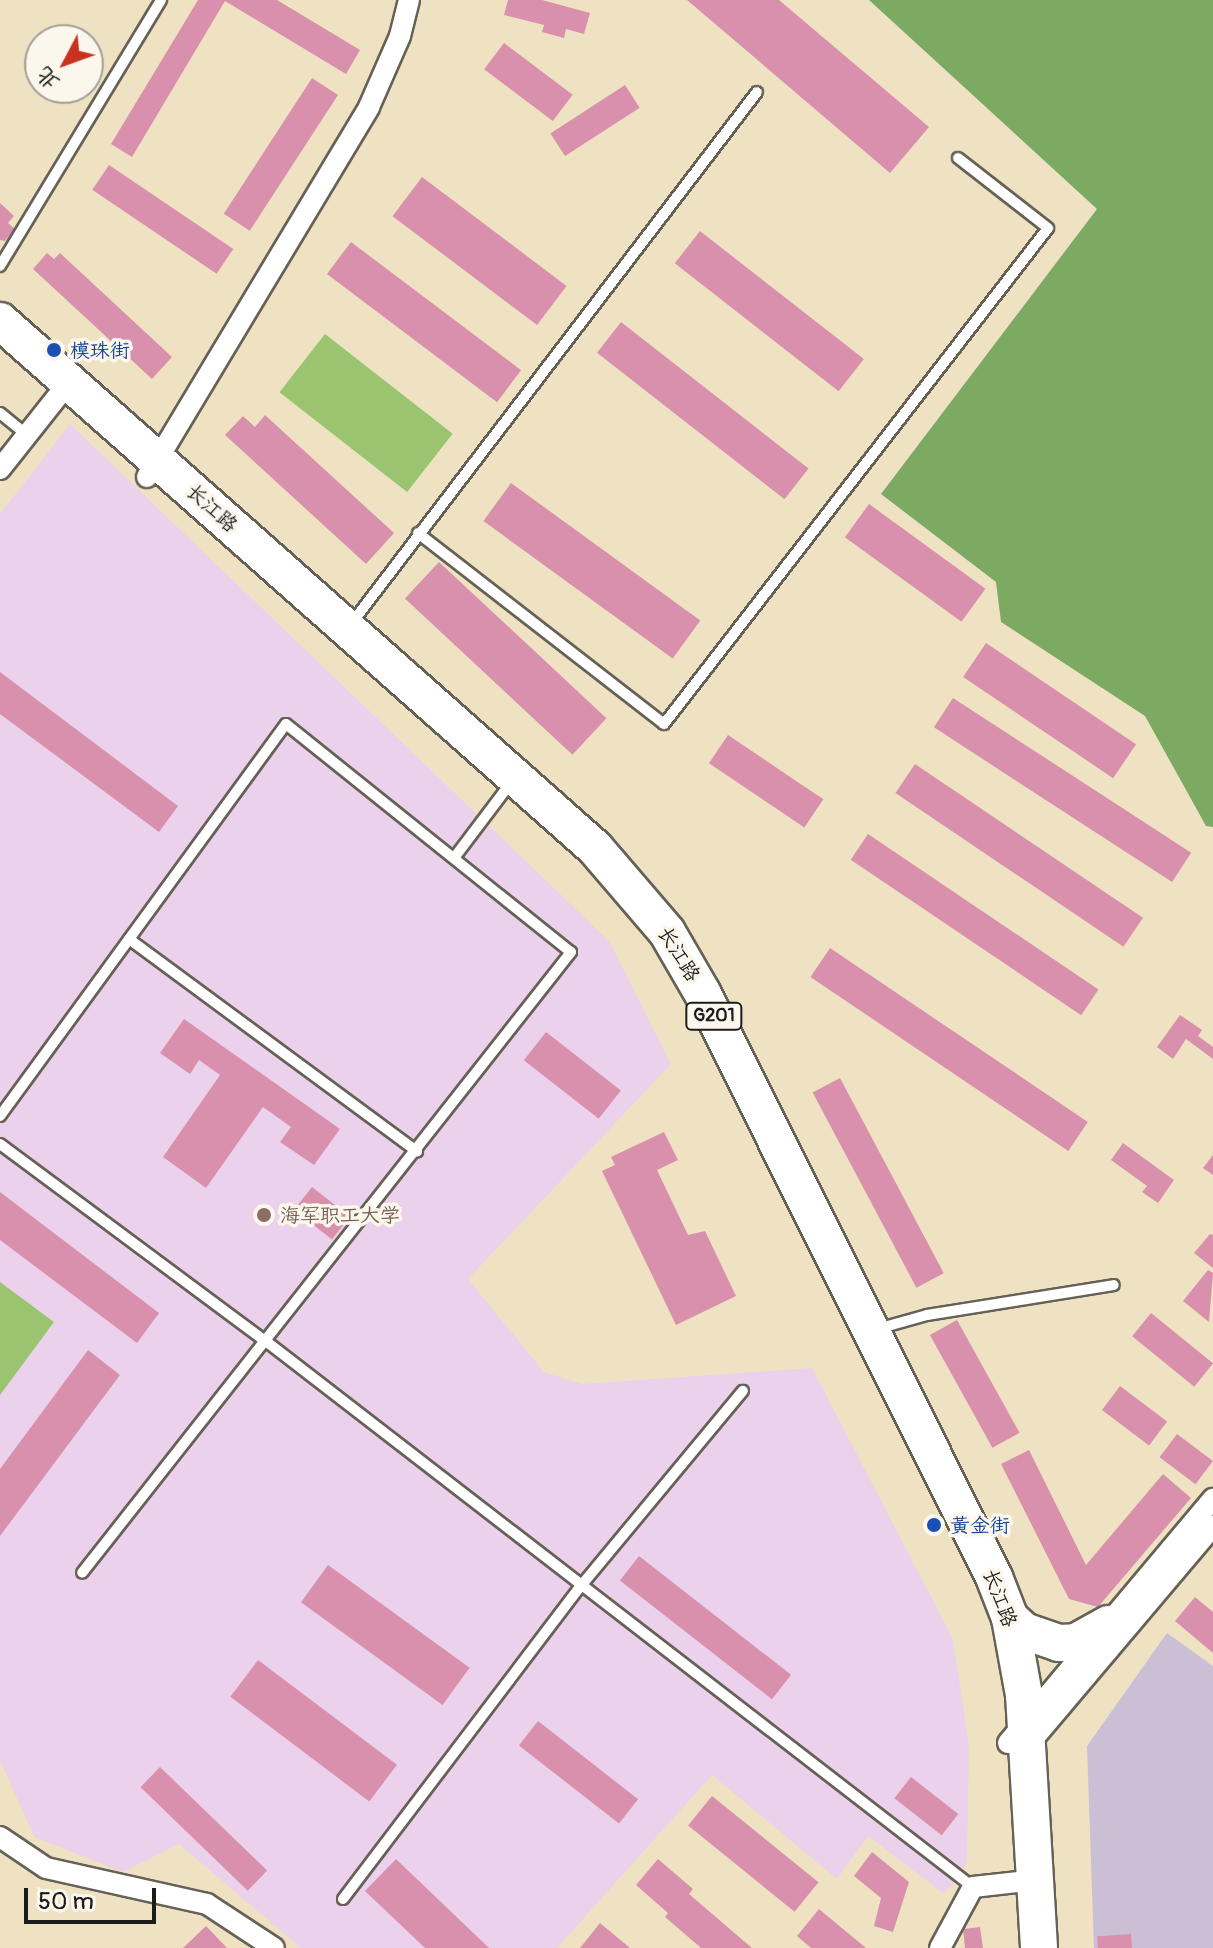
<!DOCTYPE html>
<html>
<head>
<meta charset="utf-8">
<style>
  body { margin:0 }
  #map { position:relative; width:1213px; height:1948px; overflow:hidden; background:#efe2c3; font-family:Pangolin,"LXGW WenKai TC",sans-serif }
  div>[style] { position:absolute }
  .built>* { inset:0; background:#ebd1eb }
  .industrial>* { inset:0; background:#cbbfd5 }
  .green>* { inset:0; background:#9bc471; transform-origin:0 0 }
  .forest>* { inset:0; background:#7caa63 }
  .building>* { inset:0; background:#d990ad; transform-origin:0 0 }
  .roads { filter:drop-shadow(2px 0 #666156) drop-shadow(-2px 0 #666156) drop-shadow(0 2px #666156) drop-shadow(0 -2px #666156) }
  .lane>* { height:10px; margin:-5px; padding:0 5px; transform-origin:5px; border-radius:5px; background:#fff }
  .street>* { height:20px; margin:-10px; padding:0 10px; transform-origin:10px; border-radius:10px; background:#fff }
  .highway>* { height:36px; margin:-18px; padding:0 18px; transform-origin:18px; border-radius:18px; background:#fff }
  .dots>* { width:22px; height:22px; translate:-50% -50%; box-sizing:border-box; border:4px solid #fbf7ec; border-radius:50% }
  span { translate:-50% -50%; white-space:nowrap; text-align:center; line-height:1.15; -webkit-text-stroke:7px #fbf7ec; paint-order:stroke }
  .shield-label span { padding:2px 6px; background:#fbf7ec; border:2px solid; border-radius:6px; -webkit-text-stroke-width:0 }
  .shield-label { font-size:18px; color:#1c1c1c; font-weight:700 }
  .transit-label { font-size:20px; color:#164399 }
  .left { translate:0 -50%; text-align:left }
  .street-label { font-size:20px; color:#1c1c1c }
  .education-label { font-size:20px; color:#785e54 }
  .north { position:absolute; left:24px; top:24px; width:80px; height:80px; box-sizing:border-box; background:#fbf7ec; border:2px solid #a29f99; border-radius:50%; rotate:229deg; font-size:22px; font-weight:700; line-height:32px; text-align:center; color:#1c1c1c }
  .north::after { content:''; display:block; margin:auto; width:28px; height:36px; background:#c8321e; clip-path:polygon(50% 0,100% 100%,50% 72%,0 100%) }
  .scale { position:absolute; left:24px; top:1888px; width:132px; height:36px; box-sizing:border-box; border:4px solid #1c1c1c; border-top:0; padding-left:10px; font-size:24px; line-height:28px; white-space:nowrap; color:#1c1c1c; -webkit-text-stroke:6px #fbf7ec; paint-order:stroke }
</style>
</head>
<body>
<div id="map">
  <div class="built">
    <div style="clip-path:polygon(70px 424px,609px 941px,671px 1064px,468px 1279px,544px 1372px,582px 1384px,812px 1368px,953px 1639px,969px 1746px,967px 1861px,960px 1877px,943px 1893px,868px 1836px,837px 1879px,712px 1775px,557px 1948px,301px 1948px,179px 1844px,123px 1872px,34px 1837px,0 1760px,0 514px)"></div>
  </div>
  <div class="industrial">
    <div style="clip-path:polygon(1167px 1633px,1213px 1666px,1213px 1948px,1094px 1948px,1087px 1746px)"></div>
  </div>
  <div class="green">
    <div style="left:325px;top:334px;width:162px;height:74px;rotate:38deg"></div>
    <div style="clip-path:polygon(0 1282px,54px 1322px,0 1395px)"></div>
  </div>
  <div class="forest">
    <div style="clip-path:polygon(869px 0,1213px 0,1213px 827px,1206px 826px,1145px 716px,1001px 622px,996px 582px,881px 494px,1097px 209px)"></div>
  </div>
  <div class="building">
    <div style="clip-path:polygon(198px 0,277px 0,360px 50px,346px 74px,225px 1px,132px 157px,111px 144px)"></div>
    <div style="clip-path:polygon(508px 0,542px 0,590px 13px,584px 34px,566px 29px,564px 38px,542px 32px,544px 25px,504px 15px)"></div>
    <div style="clip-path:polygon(687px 0,779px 0,929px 127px,890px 173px)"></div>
    <div style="left:504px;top:43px;width:86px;height:33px;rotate:37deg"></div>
    <div style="left:312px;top:78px;width:31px;height:162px;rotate:33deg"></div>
    <div style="left:625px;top:85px;width:27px;height:89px;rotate:57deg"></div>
    <div style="left:109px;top:165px;width:150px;height:30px;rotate:34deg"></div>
    <div style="left:422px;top:177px;width:181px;height:49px;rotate:37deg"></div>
    <div style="clip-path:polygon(0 203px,14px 216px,8px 223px,15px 229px,5px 241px,0 240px)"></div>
    <div style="left:700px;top:231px;width:208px;height:41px;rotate:38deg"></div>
    <div style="left:351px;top:242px;width:213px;height:40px;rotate:37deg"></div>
    <div style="clip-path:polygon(47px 253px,54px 259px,60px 253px,172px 357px,152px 379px,33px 269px)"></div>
    <div style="left:621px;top:322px;width:238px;height:39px;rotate:38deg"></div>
    <div style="clip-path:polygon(265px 415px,394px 533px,366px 564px,225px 435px,243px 416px,255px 427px)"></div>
    <div style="left:511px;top:483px;width:234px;height:47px;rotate:36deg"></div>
    <div style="left:869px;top:504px;width:144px;height:41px;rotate:36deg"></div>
    <div style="left:439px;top:562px;width:229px;height:50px;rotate:43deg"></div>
    <div style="left:986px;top:643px;width:181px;height:41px;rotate:34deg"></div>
    <div style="clip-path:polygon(0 672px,178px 806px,159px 832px,0 714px)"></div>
    <div style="left:953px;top:698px;width:284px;height:35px;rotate:33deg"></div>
    <div style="left:728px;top:735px;width:115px;height:34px;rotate:34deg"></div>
    <div style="left:915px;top:764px;width:275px;height:35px;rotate:34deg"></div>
    <div style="left:868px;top:834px;width:278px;height:31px;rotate:34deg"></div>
    <div style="left:830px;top:948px;width:311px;height:35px;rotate:34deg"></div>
    <div style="clip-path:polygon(1180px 1015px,1202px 1030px,1198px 1036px,1213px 1047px,1213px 1059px,1186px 1039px,1173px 1059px,1157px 1047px)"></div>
    <div style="clip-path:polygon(184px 1019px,340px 1129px,314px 1165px,280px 1142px,291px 1127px,263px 1107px,206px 1188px,163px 1157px,220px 1075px,199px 1060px,190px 1074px,160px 1053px)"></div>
    <div style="left:546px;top:1032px;width:95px;height:36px;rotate:38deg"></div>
    <div style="left:840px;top:1078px;width:221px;height:31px;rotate:62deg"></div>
    <div style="clip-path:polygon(664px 1132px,678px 1160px,657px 1170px,688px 1235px,705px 1231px,736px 1296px,676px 1325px,602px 1171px,615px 1165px,611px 1157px)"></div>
    <div style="clip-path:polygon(1123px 1143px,1174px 1180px,1158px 1203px,1142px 1192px,1147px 1186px,1111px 1160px)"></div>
    <div style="clip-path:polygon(1213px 1155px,1213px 1175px,1203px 1168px)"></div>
    <div style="left:312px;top:1187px;width:48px;height:29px;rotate:38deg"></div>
    <div style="clip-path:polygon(0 1192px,159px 1313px,137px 1343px,0 1240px)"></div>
    <div style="clip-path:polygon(1210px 1234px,1213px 1235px,1213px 1268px,1194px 1253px)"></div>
    <div style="clip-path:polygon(1208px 1270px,1213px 1273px,1209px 1322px,1183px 1301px)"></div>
    <div style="left:1151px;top:1313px;width:80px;height:30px;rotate:39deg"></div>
    <div style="left:957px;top:1320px;width:129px;height:31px;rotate:61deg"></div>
    <div style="clip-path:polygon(88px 1350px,120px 1375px,0 1536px,0 1469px)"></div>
    <div style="left:1120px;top:1386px;width:59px;height:30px;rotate:37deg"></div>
    <div style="left:1177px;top:1434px;width:45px;height:29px;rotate:37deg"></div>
    <div style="clip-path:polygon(1029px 1450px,1086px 1565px,1163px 1474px,1191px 1498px,1098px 1607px,1069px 1599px,1001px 1464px)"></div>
    <div style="left:639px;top:1556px;width:193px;height:31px;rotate:38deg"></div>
    <div style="left:328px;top:1565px;width:175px;height:46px;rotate:36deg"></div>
    <div style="clip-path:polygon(1195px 1597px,1213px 1612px,1213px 1653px,1175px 1621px)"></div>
    <div style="left:258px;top:1660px;width:174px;height:46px;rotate:37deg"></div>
    <div style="left:538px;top:1721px;width:127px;height:31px;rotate:38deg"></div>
    <div style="left:160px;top:1767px;width:149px;height:28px;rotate:44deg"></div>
    <div style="left:911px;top:1777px;width:60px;height:27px;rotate:38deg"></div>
    <div style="left:712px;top:1796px;width:137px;height:38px;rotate:39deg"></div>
    <div style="clip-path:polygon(872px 1852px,909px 1882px,893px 1932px,874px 1926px,881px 1898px,854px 1876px)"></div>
    <div style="clip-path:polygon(396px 1859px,489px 1948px,425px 1948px,365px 1891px)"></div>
    <div style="clip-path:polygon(658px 1859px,693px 1889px,689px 1894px,752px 1948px,701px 1948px,665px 1917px,668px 1913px,636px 1885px)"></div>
    <div style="clip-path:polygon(819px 1909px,866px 1948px,811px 1948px,797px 1936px)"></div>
    <div style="clip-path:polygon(600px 1923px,630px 1948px,580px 1948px)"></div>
    <div style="clip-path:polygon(206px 1926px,227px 1948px,183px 1948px)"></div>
    <div style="clip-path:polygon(980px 1927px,983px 1948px,965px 1948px,963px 1929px)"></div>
    <div style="left:1131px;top:1934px;width:14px;height:34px;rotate:86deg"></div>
  </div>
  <div class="roads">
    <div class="lane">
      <div style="left:0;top:266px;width:311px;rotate:-58.8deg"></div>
      <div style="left:0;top:413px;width:35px;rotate:39deg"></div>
      <div style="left:418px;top:533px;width:311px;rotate:37.8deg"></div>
      <div style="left:664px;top:724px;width:627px;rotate:-52.25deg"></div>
      <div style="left:1048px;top:228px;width:114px;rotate:-142.1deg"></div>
      <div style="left:351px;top:624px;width:669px;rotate:-52.65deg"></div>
      <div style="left:454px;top:858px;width:83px;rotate:-52.9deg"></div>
      <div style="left:129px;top:939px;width:358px;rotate:36.4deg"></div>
      <div style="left:0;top:1116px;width:485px;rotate:-53.9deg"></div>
      <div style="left:286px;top:724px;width:365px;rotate:38.7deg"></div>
      <div style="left:571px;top:952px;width:790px;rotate:128.22deg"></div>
      <div style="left:0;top:1144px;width:332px;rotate:36.6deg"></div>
      <div style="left:267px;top:1342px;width:892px;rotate:37.67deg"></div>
      <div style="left:877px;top:1329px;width:52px;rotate:-15.6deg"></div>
      <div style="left:927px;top:1315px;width:189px;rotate:-9.1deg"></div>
      <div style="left:343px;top:1899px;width:392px;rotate:-52.8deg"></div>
      <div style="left:580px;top:1587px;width:255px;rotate:-50.3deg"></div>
    </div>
    <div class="street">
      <div style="left:0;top:469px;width:111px;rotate:-51.6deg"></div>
      <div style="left:147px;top:477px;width:431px;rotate:-59deg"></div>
      <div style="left:369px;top:107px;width:77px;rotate:-66.4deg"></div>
      <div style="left:400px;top:36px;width:37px;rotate:-76deg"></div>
      <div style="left:1008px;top:1743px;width:319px;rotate:-50deg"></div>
      <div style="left:1028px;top:1745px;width:287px;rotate:-49.8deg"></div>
      <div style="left:0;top:1837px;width:55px;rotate:34deg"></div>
      <div style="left:46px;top:1868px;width:165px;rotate:12.6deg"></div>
      <div style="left:207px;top:1904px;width:80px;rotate:33.3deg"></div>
      <div style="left:940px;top:1948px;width:69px;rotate:-61.6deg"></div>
      <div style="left:973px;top:1887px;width:62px;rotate:-6.4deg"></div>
    </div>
    <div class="highway">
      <div style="left:0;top:321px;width:795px;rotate:41.53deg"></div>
      <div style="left:595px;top:848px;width:111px;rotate:49.4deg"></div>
      <div style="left:667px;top:932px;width:72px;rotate:59.9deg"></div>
      <div style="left:703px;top:994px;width:652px;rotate:63.47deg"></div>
      <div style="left:994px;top:1577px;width:44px;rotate:68.7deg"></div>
      <div style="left:1010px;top:1618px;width:78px;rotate:79.7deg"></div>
      <div style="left:1024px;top:1695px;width:253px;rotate:86.6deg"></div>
      <div style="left:1010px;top:1618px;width:19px;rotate:43deg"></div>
      <div style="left:1024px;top:1631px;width:37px;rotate:19deg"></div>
      <div style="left:1059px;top:1643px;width:17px;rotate:-3deg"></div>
      <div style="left:1076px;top:1642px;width:37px;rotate:-29deg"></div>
    </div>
  </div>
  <div class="dots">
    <div style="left:54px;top:350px;background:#1a4fb4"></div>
    <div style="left:264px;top:1215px;background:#8d6e63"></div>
    <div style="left:934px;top:1525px;background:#1a4fb4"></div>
  </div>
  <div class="shield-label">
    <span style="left:714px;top:1016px">G201</span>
  </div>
  <div class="transit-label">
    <span class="left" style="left:70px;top:350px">模珠街</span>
    <span class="left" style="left:950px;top:1525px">黄金街</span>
  </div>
  <div class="street-label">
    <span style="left:212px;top:508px;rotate:42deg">长江路</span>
    <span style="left:679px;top:954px;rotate:58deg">长江路</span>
    <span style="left:1000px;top:1598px;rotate:69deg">长江路</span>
  </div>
  <div class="education-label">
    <span class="left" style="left:280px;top:1215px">海军职工大学</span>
  </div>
  <div class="north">北</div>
  <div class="scale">50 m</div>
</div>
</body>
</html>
